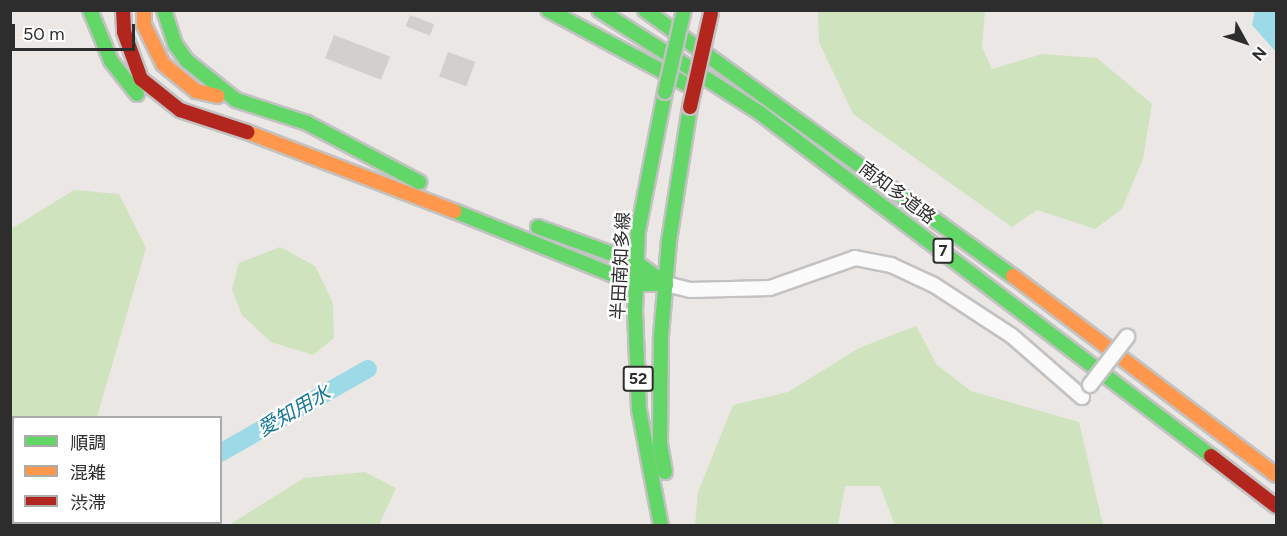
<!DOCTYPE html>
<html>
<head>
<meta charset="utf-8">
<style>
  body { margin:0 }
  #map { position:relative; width:1287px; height:536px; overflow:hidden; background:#eae7e4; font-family:Figtree,"Noto Sans JP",sans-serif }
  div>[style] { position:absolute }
  .green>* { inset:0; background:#d0e3bf }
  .water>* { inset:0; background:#9cdae7 }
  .canal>* { height:18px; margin:-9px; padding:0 9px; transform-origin:9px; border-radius:9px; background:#9cdae7 }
  .building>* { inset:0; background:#d2cfcd; transform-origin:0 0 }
  .roads { filter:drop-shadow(2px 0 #c3c2c2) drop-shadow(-2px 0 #c3c2c2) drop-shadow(0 2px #c3c2c2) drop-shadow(0 -2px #c3c2c2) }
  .street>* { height:14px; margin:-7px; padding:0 7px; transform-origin:7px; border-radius:7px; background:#fcfbfb }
  .fast>* { height:14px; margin:-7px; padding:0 7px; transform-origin:7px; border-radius:7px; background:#63d668 }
  .slow>* { height:14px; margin:-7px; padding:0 7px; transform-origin:7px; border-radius:7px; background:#ff974d }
  .jam>* { height:14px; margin:-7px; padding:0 7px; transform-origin:7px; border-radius:7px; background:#b3261e }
  .bridges { filter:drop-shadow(2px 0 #c3c2c2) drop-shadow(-2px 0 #c3c2c2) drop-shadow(0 2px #c3c2c2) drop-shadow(0 -2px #c3c2c2) }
  .street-bridge>* { height:14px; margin:-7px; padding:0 7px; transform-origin:7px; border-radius:7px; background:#fcfbfb }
  .fast-bridge>* { height:14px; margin:-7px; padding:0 7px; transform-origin:7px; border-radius:7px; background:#63d668 }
  .jam-bridge>* { height:14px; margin:-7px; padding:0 7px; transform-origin:7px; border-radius:7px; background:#b3261e }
  span { translate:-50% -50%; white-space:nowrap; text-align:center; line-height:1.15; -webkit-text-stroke:4.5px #fff; paint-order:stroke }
  .shield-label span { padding:2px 4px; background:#fff; border:2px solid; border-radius:4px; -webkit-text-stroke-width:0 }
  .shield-label { font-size:16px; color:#2d2d2d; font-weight:700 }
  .street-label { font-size:18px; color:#2d2d2d }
  .water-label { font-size:20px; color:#167698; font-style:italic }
  .frame { position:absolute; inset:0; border:12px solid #2d2d2d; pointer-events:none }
  .legend { position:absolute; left:12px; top:416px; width:210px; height:108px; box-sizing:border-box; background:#fff; border:2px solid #ababab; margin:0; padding:8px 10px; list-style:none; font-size:18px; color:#2d2d2d }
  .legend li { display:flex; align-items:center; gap:12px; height:30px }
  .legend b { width:30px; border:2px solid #ababab }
  .north { position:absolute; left:1215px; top:12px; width:60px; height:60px; -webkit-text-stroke:4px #fff; paint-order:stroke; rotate:130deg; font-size:16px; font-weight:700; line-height:24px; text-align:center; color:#2d2d2d }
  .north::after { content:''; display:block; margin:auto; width:21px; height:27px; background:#2d2d2d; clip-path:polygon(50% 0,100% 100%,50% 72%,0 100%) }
  .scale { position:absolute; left:12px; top:24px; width:123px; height:27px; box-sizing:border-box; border:3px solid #2d2d2d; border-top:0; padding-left:8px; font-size:18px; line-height:21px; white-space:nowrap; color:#2d2d2d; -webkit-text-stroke:4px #fff; paint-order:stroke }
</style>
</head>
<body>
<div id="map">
  <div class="green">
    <div style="clip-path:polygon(818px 11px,985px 11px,982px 47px,992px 69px,1042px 54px,1097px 58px,1152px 104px,1143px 159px,1122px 209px,1095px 229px,1037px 210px,1012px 227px,853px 114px,819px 42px)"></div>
    <div style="clip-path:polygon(74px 190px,119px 194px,146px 248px,97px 417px,14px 418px,11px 521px,11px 229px)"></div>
    <div style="clip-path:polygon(280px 247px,315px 266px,333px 303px,334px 338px,313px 355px,271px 342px,242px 315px,232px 289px,239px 263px)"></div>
    <div style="clip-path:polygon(916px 326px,937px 365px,971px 391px,1079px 422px,1103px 525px,895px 525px,880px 486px,845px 486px,838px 525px,695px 525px,698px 492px,733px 405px,788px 392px,859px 348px)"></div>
    <div style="clip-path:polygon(365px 472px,396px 488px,379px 525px,229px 525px,304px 478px)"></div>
  </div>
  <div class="water">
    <div style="clip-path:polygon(1255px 11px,1276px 11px,1276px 52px,1252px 25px)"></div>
  </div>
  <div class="canal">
    <div style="left:220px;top:453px;width:170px;rotate:-29.6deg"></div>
    <div style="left:98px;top:526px;width:6px;rotate:-39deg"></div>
  </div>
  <div class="building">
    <div style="left:410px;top:15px;width:26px;height:12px;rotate:21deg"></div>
    <div style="left:334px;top:35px;width:60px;height:25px;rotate:21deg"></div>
    <div style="left:448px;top:52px;width:29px;height:26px;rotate:20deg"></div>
  </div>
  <div class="roads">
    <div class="street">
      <div style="left:666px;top:284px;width:25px;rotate:14deg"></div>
      <div style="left:690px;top:290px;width:80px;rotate:-1.4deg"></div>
      <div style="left:770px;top:288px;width:90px;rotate:-19.4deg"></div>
      <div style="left:855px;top:258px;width:37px;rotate:11deg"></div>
      <div style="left:891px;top:265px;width:47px;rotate:24.9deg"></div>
      <div style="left:934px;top:285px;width:93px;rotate:33.2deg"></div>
      <div style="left:1012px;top:336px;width:93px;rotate:41.1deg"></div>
    </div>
    <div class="fast">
      <div style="left:90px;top:10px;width:55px;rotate:67.6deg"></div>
      <div style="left:111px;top:61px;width:42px;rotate:51.8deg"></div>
      <div style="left:164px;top:10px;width:36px;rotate:72deg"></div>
      <div style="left:175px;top:44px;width:19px;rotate:55deg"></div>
      <div style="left:186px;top:60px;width:64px;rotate:38.7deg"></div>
      <div style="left:236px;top:100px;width:75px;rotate:17.9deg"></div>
      <div style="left:307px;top:123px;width:127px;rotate:27.8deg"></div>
      <div style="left:548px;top:10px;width:161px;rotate:28.2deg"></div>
      <div style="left:599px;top:10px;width:191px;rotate:32.6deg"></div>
      <div style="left:760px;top:113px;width:567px;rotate:37.25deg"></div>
      <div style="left:645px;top:10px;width:454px;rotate:35.9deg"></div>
      <div style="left:454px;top:211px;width:196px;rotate:21.9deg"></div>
      <div style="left:636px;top:284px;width:30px"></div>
      <div style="left:538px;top:227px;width:105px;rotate:20deg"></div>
      <div style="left:637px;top:263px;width:36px;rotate:36deg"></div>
      <div style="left:665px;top:472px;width:29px;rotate:-100deg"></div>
      <div style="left:660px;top:443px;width:107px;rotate:-89.5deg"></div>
      <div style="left:661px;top:336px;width:95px;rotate:-85.2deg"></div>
      <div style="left:669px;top:241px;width:136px;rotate:-81.1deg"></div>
      <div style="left:661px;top:526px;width:118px;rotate:-100.7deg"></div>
      <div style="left:639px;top:410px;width:99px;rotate:-92.3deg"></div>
      <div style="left:635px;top:311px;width:80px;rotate:-87.9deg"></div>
      <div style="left:638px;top:231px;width:142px;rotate:-79deg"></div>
    </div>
    <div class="slow">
      <div style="left:144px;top:10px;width:15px;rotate:90deg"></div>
      <div style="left:144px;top:25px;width:43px;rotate:64deg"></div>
      <div style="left:163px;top:64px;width:43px;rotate:39.3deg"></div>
      <div style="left:196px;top:91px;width:22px;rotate:13deg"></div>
      <div style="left:247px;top:132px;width:222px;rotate:20.9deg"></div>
      <div style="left:1013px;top:276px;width:330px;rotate:37.1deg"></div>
    </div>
    <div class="jam">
      <div style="left:123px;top:10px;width:22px;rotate:87deg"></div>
      <div style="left:124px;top:32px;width:50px;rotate:70.1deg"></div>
      <div style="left:141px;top:79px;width:50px;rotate:38.5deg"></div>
      <div style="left:180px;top:110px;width:71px;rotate:18.2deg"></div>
      <div style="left:1211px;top:456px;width:82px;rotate:37.6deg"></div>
    </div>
  </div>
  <div class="bridges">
    <div class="street-bridge">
      <div style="left:1090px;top:385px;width:61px;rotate:-52.4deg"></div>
    </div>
    <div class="fast-bridge">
      <div style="left:665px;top:92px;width:84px;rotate:-77deg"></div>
    </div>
    <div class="jam-bridge">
      <div style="left:690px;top:107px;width:96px;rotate:-77.4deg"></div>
    </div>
  </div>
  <div class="shield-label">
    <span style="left:943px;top:251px">7</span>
    <span style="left:638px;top:379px">52</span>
  </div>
  <div class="street-label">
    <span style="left:897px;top:193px;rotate:37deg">南知多道路</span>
    <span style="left:621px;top:266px;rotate:-87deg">半田南知多線</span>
  </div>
  <div class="water-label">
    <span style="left:294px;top:411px;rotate:-30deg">愛知用水</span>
  </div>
  <div class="frame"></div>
  <ul class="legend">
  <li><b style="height:8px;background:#63d668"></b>順調</li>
  <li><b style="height:8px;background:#ff974d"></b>混雑</li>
  <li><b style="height:8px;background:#b3261e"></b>渋滞</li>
  </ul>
  <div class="north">N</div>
  <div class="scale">50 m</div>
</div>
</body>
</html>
